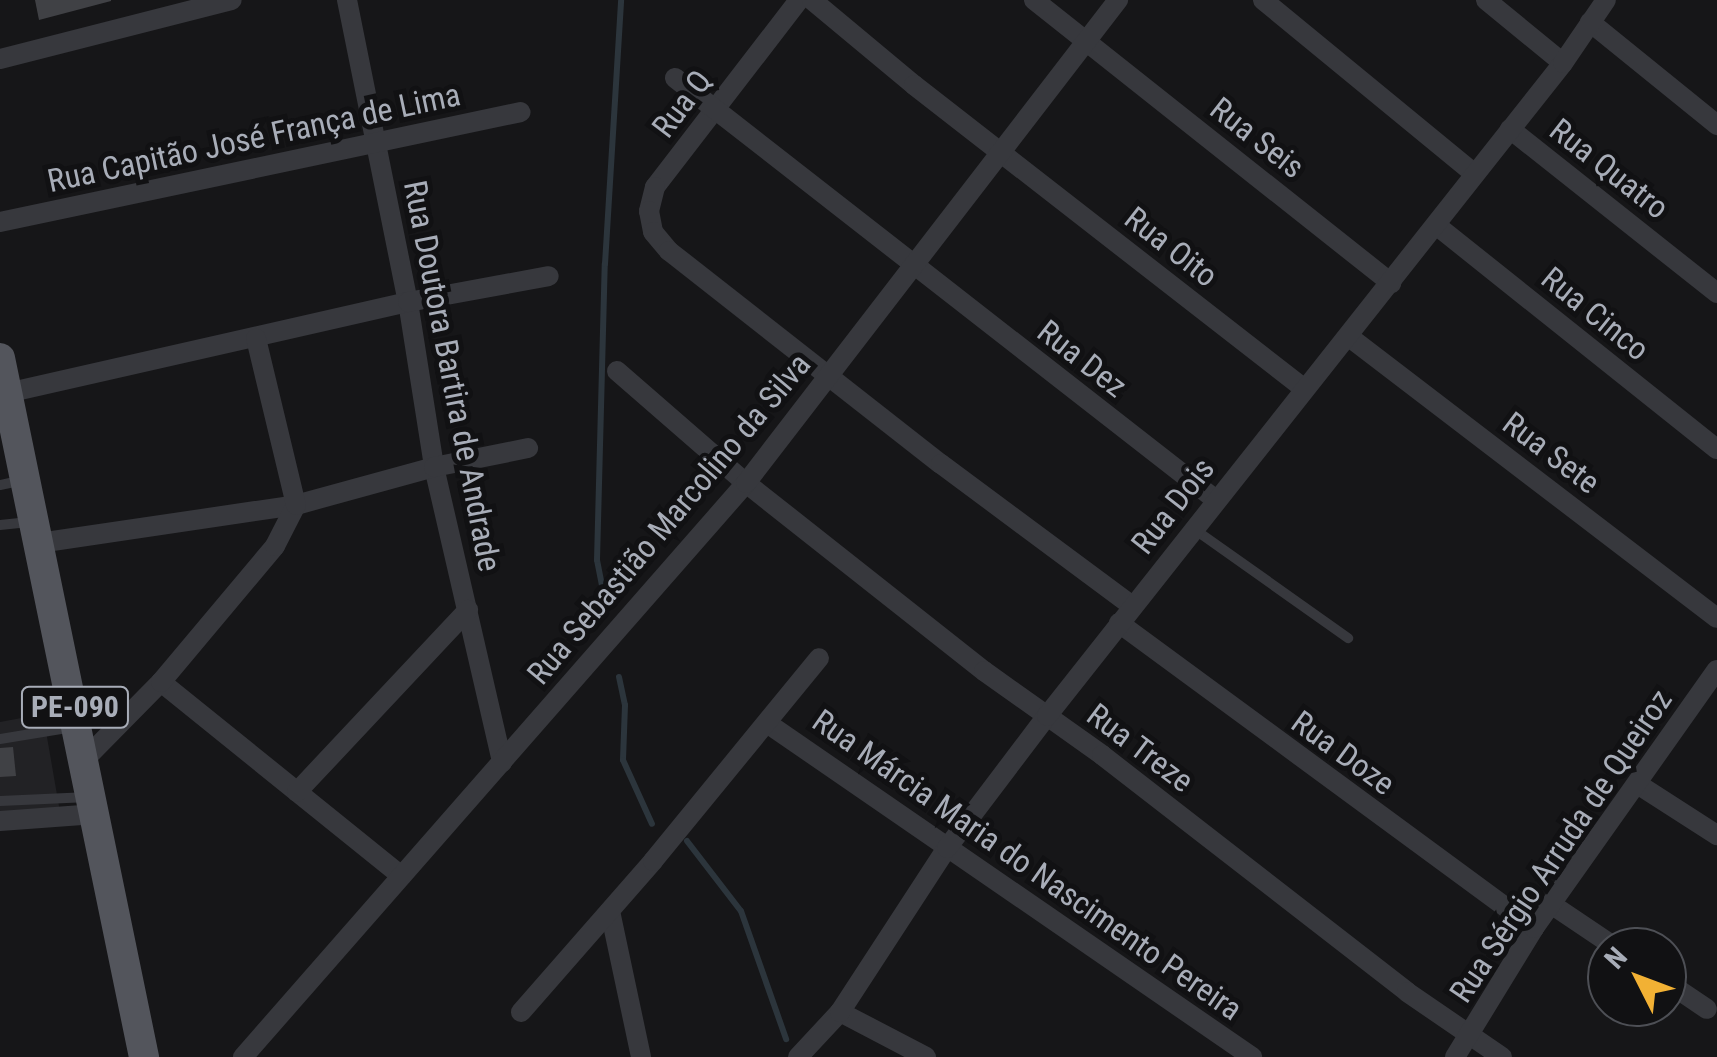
<!DOCTYPE html>
<html>
<head>
<meta charset="utf-8">
<style>
  body { margin:0 }
  #map { position:relative; width:1717px; height:1057px; overflow:hidden; background:#161618; font-family:"Roboto Condensed",sans-serif }
  div>[style] { position:absolute }
  .built>* { inset:0; background:#222225 }
  .stream>* { height:6px; margin:-3px; padding:0 3px; transform-origin:3px; border-radius:3px; background:#2c353c }
  .building>* { inset:0; background:#404145 }
  .lane>* { height:10px; margin:-5px; padding:0 5px; transform-origin:5px; border-radius:5px; background:#37383d }
  .street>* { height:20px; margin:-10px; padding:0 10px; transform-origin:10px; border-radius:10px; background:#37383d }
  .primary>* { height:30px; margin:-15px; padding:0 15px; transform-origin:15px; border-radius:15px; background:#53555c }
  span { translate:-50% -50%; white-space:nowrap; text-align:center; line-height:1.15; -webkit-text-stroke:10px #111113; paint-order:stroke }
  .shield-label span { padding:2px 8px; background:#111113; border:2px solid; border-radius:8px; -webkit-text-stroke-width:0 }
  .shield-label { font-size:30px; color:#a8adb8; font-weight:700 }
  .street-label { font-size:32px; color:#a8adb8 }
  .north { position:absolute; left:1587px; top:927px; width:100px; height:100px; box-sizing:border-box; background:#111113; border:2px solid #4d4f55; border-radius:50%; rotate:312deg; font-size:28px; font-weight:700; line-height:40px; text-align:center; color:#a8adb8 }
  .north::after { content:''; display:block; margin:auto; width:35px; height:45px; background:#f2b134; clip-path:polygon(50% 0,100% 100%,50% 72%,0 100%) }
</style>
</head>
<body>
<div id="map">
  <div class="built">
    <div style="clip-path:polygon(43px 714px,60px 812px,0 816px,0 722px)"></div>
  </div>
  <div class="stream">
    <div style="left:607px;top:611px;width:52px;rotate:-101.1deg"></div>
    <div style="left:597px;top:560px;width:296px;rotate:-88.5deg"></div>
    <div style="left:605px;top:264px;width:264px;rotate:-86.5deg"></div>
    <div style="left:619px;top:677px;width:29px;rotate:78deg"></div>
    <div style="left:625px;top:705px;width:55px;rotate:92.1deg"></div>
    <div style="left:623px;top:760px;width:70px;rotate:65.6deg"></div>
    <div style="left:687px;top:841px;width:88px;rotate:52.4deg"></div>
    <div style="left:741px;top:911px;width:136px;rotate:70.6deg"></div>
  </div>
  <div class="building">
    <div style="clip-path:polygon(35px 0,111px 0,111px 1px,39px 20px)"></div>
    <div style="clip-path:polygon(13px 747px,16px 776px,0 777px,0 748px)"></div>
  </div>
  <div class="lane">
    <div style="left:0;top:485px;width:24px;rotate:-12deg"></div>
    <div style="left:0;top:525px;width:29px;rotate:-6deg"></div>
    <div style="left:1194px;top:529px;width:189px;rotate:35.3deg"></div>
    <div style="left:0;top:739px;width:74px;rotate:-9.3deg"></div>
    <div style="left:0;top:801px;width:89px;rotate:-2.6deg"></div>
  </div>
  <div class="street">
    <div style="left:347px;top:0;width:308px;rotate:78.6deg"></div>
    <div style="left:408px;top:302px;width:167px;rotate:81deg"></div>
    <div style="left:434px;top:467px;width:303px;rotate:77deg"></div>
    <div style="left:799px;top:0;width:236px;rotate:127.6deg"></div>
    <div style="left:655px;top:187px;width:25px;rotate:104deg"></div>
    <div style="left:649px;top:211px;width:21px;rotate:79deg"></div>
    <div style="left:653px;top:232px;width:25px;rotate:50deg"></div>
    <div style="left:669px;top:251px;width:345px;rotate:38.1deg"></div>
    <div style="left:941px;top:464px;width:238px;rotate:36.6deg"></div>
    <div style="left:812px;top:0;width:133px;rotate:39.8deg"></div>
    <div style="left:914px;top:85px;width:494px;rotate:37.9deg"></div>
    <div style="left:1034px;top:0;width:456px;rotate:38.4deg"></div>
    <div style="left:1263px;top:0;width:274px;rotate:39.4deg"></div>
    <div style="left:1486px;top:0;width:99px;rotate:39.3deg"></div>
    <div style="left:1590px;top:22px;width:164px;rotate:39deg"></div>
    <div style="left:0;top:59px;width:239px;rotate:-14.3deg"></div>
    <div style="left:675px;top:78px;width:686px;rotate:37.96deg"></div>
    <div style="left:1510px;top:129px;width:264px;rotate:38.4deg"></div>
    <div style="left:0;top:222px;width:532px;rotate:-11.92deg"></div>
    <div style="left:1436px;top:225px;width:359px;rotate:38.6deg"></div>
    <div style="left:1348px;top:336px;width:464px;rotate:37.4deg"></div>
    <div style="left:617px;top:371px;width:171px;rotate:41deg"></div>
    <div style="left:746px;top:483px;width:303px;rotate:38.3deg"></div>
    <div style="left:984px;top:671px;width:145px;rotate:35.4deg"></div>
    <div style="left:1102px;top:755px;width:386px;rotate:37.8deg"></div>
    <div style="left:1407px;top:992px;width:115px;rotate:34.4deg"></div>
    <div style="left:7px;top:393px;width:411px;rotate:-12.8deg"></div>
    <div style="left:408px;top:302px;width:143px;rotate:-10.4deg"></div>
    <div style="left:39px;top:543px;width:260px;rotate:-8.4deg"></div>
    <div style="left:296px;top:505px;width:143px;rotate:-15.4deg"></div>
    <div style="left:434px;top:467px;width:96px;rotate:-11.4deg"></div>
    <div style="left:1119px;top:623px;width:515px;rotate:36.31deg"></div>
    <div style="left:161px;top:682px;width:309px;rotate:38.9deg"></div>
    <div style="left:767px;top:723px;width:589px;rotate:34.55deg"></div>
    <div style="left:86px;top:758px;width:107px;rotate:-45.4deg"></div>
    <div style="left:161px;top:682px;width:177px;rotate:-50deg"></div>
    <div style="left:275px;top:546px;width:46px;rotate:-62.9deg"></div>
    <div style="left:296px;top:505px;width:171px;rotate:-103.5deg"></div>
    <div style="left:1639px;top:785px;width:93px;rotate:32.7deg"></div>
    <div style="left:297px;top:792px;width:250px;rotate:-46.8deg"></div>
    <div style="left:0;top:821px;width:96px;rotate:-4.2deg"></div>
    <div style="left:1551px;top:904px;width:77px;rotate:33.9deg"></div>
    <div style="left:610px;top:911px;width:149px;rotate:78deg"></div>
    <div style="left:1667px;top:982px;width:48px;rotate:34deg"></div>
    <div style="left:521px;top:1012px;width:201px;rotate:-48.8deg"></div>
    <div style="left:653px;top:861px;width:262px;rotate:-50.7deg"></div>
    <div style="left:840px;top:1012px;width:97px;rotate:27.6deg"></div>
    <div style="left:243px;top:1057px;width:763px;rotate:-48.77deg"></div>
    <div style="left:746px;top:483px;width:610px;rotate:-52.4deg"></div>
    <div style="left:798px;top:1057px;width:62px;rotate:-47deg"></div>
    <div style="left:840px;top:1012px;width:196px;rotate:-56.9deg"></div>
    <div style="left:947px;top:848px;width:166px;rotate:-52.9deg"></div>
    <div style="left:1047px;top:716px;width:832px;rotate:-51.68deg"></div>
    <div style="left:1563px;top:63px;width:76px;rotate:-55.7deg"></div>
    <div style="left:1455px;top:1057px;width:151px;rotate:-58.5deg"></div>
    <div style="left:1534px;top:928px;width:316px;rotate:-54.7deg"></div>
  </div>
  <div class="primary">
    <div style="left:0;top:358px;width:714px;rotate:78.36deg"></div>
  </div>
  <div class="shield-label">
    <span style="left:75px;top:707px">PE-090</span>
  </div>
  <div class="street-label">
    <span style="left:682px;top:104px;rotate:-53deg">Rua Q</span>
    <span style="left:254px;top:138px;rotate:-12deg">Rua Capitão José França de Lima</span>
    <span style="left:1257px;top:138px;rotate:38deg">Rua Seis</span>
    <span style="left:1609px;top:169px;rotate:38deg">Rua Quatro</span>
    <span style="left:1171px;top:247px;rotate:38deg">Rua Oito</span>
    <span style="left:1595px;top:314px;rotate:39deg">Rua Cinco</span>
    <span style="left:1082px;top:359px;rotate:38deg">Rua Dez</span>
    <span style="left:452px;top:376px;rotate:79deg">Rua Doutora Bartira de Andrade</span>
    <span style="left:1551px;top:453px;rotate:37deg">Rua Sete</span>
    <span style="left:1173px;top:506px;rotate:-52deg">Rua Dois</span>
    <span style="left:669px;top:519px;rotate:-50deg">Rua Sebastião Marcolino da Silva</span>
    <span style="left:1140px;top:748px;rotate:37deg">Rua Treze</span>
    <span style="left:1343px;top:753px;rotate:36deg">Rua Doze</span>
    <span style="left:1561px;top:846px;rotate:-56deg">Rua Sérgio Arruda de Queiroz</span>
    <span style="left:1027px;top:865px;rotate:35deg">Rua Márcia Maria do Nascimento Pereira</span>
  </div>
  <div class="north">N</div>
</div>
</body>
</html>
